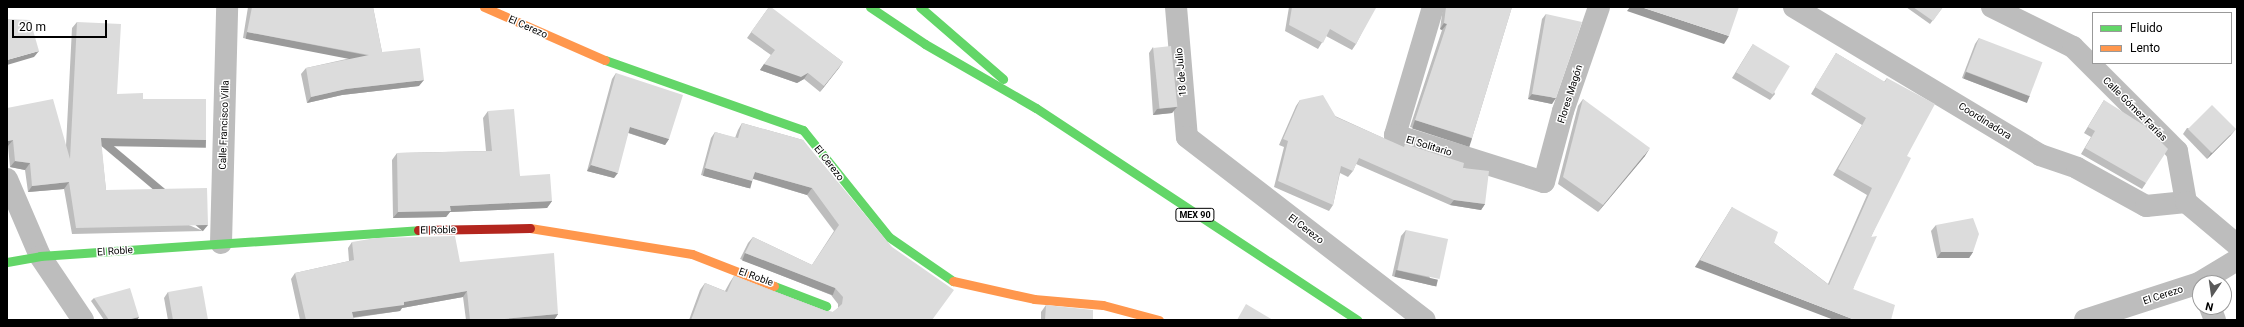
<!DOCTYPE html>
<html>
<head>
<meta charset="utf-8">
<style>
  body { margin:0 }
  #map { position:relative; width:2244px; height:327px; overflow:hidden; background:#fff; font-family:Roboto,sans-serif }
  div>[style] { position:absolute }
  .street>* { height:22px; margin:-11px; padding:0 11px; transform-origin:11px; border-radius:11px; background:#bdbdbd }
  .fast>* { height:9px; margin:-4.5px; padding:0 4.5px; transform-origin:4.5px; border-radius:4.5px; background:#63d668 }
  .slow>* { height:9px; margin:-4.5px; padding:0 4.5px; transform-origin:4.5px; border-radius:4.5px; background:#ff974d }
  .jam>* { height:9px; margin:-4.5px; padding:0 4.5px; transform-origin:4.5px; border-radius:4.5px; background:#b3261e }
  .wall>* { inset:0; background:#bdbdbd }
  .shaded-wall>* { inset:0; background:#9a9a9a; transform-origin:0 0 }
  .building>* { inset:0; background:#dcdcdc; transform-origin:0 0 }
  span { translate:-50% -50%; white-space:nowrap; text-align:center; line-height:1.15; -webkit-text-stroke:3px #fff; paint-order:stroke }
  .shield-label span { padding:1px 3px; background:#fff; border:1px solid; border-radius:3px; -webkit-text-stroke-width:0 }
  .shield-label { font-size:9px; color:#000; font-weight:700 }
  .street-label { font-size:10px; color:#000 }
  .frame { position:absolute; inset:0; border:8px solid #000; pointer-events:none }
  .legend { position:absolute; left:2092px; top:12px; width:140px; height:52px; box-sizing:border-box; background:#fff; border:1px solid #999; margin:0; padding:5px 7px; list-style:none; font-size:12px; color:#000 }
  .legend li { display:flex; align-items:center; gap:8px; height:20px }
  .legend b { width:20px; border:1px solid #999 }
  .north { position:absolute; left:2192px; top:275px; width:40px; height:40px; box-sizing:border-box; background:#fff; border:1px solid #999; border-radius:50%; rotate:193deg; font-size:11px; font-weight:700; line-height:16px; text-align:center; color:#000 }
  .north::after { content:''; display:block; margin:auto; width:14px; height:18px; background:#595959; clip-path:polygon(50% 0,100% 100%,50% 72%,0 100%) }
  .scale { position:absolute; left:12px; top:20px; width:95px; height:18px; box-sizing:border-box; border:2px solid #000; border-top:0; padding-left:5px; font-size:12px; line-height:14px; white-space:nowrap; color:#000; -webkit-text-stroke:3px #fff; paint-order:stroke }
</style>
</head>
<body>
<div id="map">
  <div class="street">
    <div style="left:1176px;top:7px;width:130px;rotate:85.2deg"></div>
    <div style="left:1187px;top:137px;width:300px;rotate:37.6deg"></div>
    <div style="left:1433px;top:7px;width:134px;rotate:106.5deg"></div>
    <div style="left:1395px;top:135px;width:156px;rotate:17.5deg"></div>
    <div style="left:1544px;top:182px;width:73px;rotate:-75deg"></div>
    <div style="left:1563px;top:111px;width:110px;rotate:-70.9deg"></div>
    <div style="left:1794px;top:7px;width:287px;rotate:31deg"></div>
    <div style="left:2040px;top:155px;width:39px;rotate:19deg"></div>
    <div style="left:2077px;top:168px;width:79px;rotate:28.8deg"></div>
    <div style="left:2146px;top:206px;width:40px;rotate:-5.7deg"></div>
    <div style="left:1992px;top:7px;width:90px;rotate:26.3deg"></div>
    <div style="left:2073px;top:47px;width:147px;rotate:45deg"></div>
    <div style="left:2177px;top:151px;width:52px;rotate:80deg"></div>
    <div style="left:2186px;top:202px;width:67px;rotate:40.1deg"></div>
    <div style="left:7px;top:179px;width:84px;rotate:66.8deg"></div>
    <div style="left:40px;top:256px;width:77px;rotate:56.1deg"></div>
    <div style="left:221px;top:243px;width:236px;rotate:-88.5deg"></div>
    <div style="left:2210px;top:307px;width:14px;rotate:69deg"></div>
    <div style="left:2085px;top:320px;width:120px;rotate:-18deg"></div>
    <div style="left:2199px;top:283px;width:44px;rotate:-31.2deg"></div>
  </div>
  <div class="fast">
    <div style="left:870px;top:7px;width:66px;rotate:33.9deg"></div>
    <div style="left:925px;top:44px;width:128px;rotate:30deg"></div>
    <div style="left:1036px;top:108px;width:385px;rotate:33.4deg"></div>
    <div style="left:920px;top:7px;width:110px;rotate:40.9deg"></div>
    <div style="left:605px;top:60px;width:210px;rotate:19.5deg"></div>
    <div style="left:803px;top:130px;width:137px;rotate:51.2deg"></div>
    <div style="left:889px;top:237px;width:78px;rotate:34.5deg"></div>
    <div style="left:7px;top:262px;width:34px;rotate:-10deg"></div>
    <div style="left:40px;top:256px;width:379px;rotate:-3.9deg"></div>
    <div style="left:774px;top:286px;width:56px;rotate:21deg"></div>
  </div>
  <div class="slow">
    <div style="left:484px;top:7px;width:132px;rotate:23.7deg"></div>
    <div style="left:530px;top:228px;width:164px;rotate:9.1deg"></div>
    <div style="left:692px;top:254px;width:88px;rotate:21.3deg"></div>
    <div style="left:953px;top:281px;width:83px;rotate:12.5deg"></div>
    <div style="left:1034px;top:299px;width:69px;rotate:5deg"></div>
    <div style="left:1103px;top:305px;width:58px;rotate:15deg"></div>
  </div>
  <div class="jam">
    <div style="left:418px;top:230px;width:112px;rotate:-1deg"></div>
  </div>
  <div class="wall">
    <div style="clip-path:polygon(248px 7px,373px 7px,382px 52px,419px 86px,342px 95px,307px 103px,301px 74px,306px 68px,351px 58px,243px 38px)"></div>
    <div style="clip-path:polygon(769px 7px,843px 62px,820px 92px,804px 79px,797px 83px,760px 70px,771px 55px,747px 38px)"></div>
    <div style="clip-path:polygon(1289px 7px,1375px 7px,1356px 44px,1352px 50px,1326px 36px,1318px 49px,1285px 31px)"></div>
    <div style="clip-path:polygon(1443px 7px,1512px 7px,1472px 138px,1468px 145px,1410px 127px,1442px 30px,1440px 29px)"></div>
    <div style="clip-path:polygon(1906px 7px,1943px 7px,1930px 24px)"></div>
    <div style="clip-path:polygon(1546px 14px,1552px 104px,1528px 99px,1542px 19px)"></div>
    <div style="clip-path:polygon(77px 22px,117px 94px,143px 99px,206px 140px,201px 146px,101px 144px,106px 190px,203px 231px,72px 234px,64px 189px,28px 192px,25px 170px,10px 167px,8px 146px,7px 147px,7px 108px,66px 146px,72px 28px)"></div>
    <div style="clip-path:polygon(1979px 38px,2030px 96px,2026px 102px,1962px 78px,1975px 44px)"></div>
    <div style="clip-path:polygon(1753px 44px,1775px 94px,1770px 100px,1732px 78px)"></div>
    <div style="clip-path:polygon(1153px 47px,1177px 107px,1172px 113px,1153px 115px,1149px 53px)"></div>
    <div style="clip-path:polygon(1836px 53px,1884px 82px,1887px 78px,1907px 156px,1871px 237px,1853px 289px,1695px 267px,1732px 207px,1774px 243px,1828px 284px,1867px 195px,1833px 175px,1862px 125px,1811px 94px)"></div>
    <div style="clip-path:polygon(616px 73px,669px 139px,665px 145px,628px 133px,614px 178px,587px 171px,612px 79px)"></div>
    <div style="clip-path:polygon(1583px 99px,1645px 156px,1598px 212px,1558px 184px,1578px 106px)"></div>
    <div style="clip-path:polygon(1300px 100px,1403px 147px,1405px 144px,1463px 168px,1485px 204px,1481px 210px,1450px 205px,1356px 164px,1353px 171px,1348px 177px,1340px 173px,1333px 205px,1329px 211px,1274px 187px,1284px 147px,1279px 145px,1296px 106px)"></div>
    <div style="clip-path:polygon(2104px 100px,2146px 183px,2142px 189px,2081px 154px,2091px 137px,2084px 133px)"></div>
    <div style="clip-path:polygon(488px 111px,520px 176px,552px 201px,547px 208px,450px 212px,446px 217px,393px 218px,392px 160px,397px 153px,486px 151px,483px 118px)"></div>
    <div style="clip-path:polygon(742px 123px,803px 140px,932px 320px,689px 320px,700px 290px,705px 283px,725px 291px,730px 282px,734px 276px,826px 311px,833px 312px,838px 308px,838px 304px,831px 295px,740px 259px,748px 243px,753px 237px,812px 265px,834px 231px,807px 195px,753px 179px,752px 181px,748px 188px,701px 175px,711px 138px,715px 132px,735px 138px,738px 130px)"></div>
    <div style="clip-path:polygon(2187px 128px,2231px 135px,2207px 159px,2183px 134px)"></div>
    <div style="clip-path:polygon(1936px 225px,1973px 252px,1969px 258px,1937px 258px,1931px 231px)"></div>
    <div style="clip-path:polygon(1406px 230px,1434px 286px,1392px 276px,1401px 236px)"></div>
    <div style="clip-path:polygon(352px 242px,460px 262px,558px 314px,554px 320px,466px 320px,463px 297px,402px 308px,400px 311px,353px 318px,354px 320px,300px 320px,291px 279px,295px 273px,349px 261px,348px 248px)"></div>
    <div style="clip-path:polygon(168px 292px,208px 320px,168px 320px,164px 298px)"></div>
    <div style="clip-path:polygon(94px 298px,139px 317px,137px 320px,104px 320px,91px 301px)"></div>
    <div style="clip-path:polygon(1046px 305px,1093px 320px,1041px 320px,1041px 312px)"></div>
  </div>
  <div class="shaded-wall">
    <div style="clip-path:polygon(1630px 7px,1641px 7px,1729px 36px,1724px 44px,1627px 11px)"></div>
    <div style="clip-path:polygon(1444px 23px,1447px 24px,1442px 30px,1440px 29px)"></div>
    <div style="left:247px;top:32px;width:124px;height:7px;rotate:11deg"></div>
    <div style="clip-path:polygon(39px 51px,34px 57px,7px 65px,7px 60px)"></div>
    <div style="clip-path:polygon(843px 62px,839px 68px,820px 92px,824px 86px)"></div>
    <div style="clip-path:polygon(764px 64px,808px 73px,804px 79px,797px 83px,760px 70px)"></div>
    <div style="left:1966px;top:72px;width:68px;height:7px;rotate:21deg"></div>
    <div style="clip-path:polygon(424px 80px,419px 86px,342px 95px,307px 103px,311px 97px,346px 89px)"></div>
    <div style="clip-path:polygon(1532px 94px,1556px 98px,1552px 104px,1528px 99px)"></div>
    <div style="clip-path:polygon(1177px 107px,1172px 113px,1153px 115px,1157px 109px)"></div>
    <div style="left:1415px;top:120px;width:60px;height:9px;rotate:18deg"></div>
    <div style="clip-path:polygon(630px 127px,669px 139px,665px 145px,626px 132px)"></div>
    <div style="clip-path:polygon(2236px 129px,2231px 135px,2207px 159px,2211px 153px)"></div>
    <div style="left:101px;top:138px;width:105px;height:8px;rotate:1deg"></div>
    <div style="clip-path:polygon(13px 140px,8px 146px,7px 147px,7px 143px,8px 141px)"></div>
    <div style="clip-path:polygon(1650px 148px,1645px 156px,1598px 212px,1603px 205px)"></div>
    <div style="clip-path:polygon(15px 161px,30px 163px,25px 170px,10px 167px)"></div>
    <div style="clip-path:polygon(591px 165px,618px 173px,614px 178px,587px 171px)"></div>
    <div style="left:705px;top:168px;width:49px;height:8px;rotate:15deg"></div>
    <div style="clip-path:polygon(755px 172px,812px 188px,807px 195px,751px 178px)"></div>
    <div style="clip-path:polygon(69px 182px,64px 189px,28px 192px,32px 186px)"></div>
    <div style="clip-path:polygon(1454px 200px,1485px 204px,1481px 210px,1450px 205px)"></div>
    <div style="clip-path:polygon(552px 201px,547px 208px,450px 212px,446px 217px,393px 218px,398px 212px,450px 206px)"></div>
    <div style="left:208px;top:225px;width:8px;height:132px;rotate:130deg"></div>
    <div style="clip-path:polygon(1941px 252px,1973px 252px,1969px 258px,1937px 258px)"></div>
    <div style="left:745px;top:253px;width:97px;height:8px;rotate:21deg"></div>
    <div style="clip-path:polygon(1700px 260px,1855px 320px,1834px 320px,1695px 267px)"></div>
    <div style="left:1396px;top:270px;width:43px;height:7px;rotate:13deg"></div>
    <div style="clip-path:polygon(467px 291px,463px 297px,402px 308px,400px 311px,348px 318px,352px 312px,404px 302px)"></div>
    <div style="clip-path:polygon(558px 314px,554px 320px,493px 320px)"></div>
    <div style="clip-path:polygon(139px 317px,137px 320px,127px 320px)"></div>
  </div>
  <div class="building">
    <div style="clip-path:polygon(252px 7px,373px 7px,382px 52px,420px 48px,424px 80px,346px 89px,311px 97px,306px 68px,369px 55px,247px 32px)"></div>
    <div style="clip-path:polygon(769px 7px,771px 7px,843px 62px,824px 86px,808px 73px,801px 77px,764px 64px,775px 50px,751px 32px)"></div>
    <div style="clip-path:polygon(1292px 7px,1375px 7px,1376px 8px,1356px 44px,1330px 29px,1323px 43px,1289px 25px)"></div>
    <div style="clip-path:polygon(1446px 7px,1512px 7px,1472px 138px,1415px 120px,1447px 24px,1444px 23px)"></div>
    <div style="clip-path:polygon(1641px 7px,1739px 7px,1729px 36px)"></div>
    <div style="clip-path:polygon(1913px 7px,1943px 7px,1933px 21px)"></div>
    <div style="clip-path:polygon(1546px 14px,1582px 22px,1556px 98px,1532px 94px)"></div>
    <div style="clip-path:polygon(7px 19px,30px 20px,39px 51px,7px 60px)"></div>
    <div style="clip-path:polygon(77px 22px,121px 24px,117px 94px,143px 93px,143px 99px,206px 99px,206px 140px,101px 138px,106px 190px,207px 188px,208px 225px,76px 228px,69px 182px,32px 186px,30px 163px,15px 161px,13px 140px,8px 141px,7px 135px,7px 108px,53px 99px,70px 159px)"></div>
    <div style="left:1979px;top:38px;width:68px;height:36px;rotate:21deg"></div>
    <div style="left:1753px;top:44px;width:43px;height:33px;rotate:31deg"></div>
    <div style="left:1171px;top:46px;width:61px;height:18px;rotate:84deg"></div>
    <div style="clip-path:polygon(1836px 53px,1885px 82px,1887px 78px,1935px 104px,1907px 156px,1911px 158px,1871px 237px,1877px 236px,1853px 289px,1895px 305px,1891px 320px,1855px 320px,1700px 260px,1732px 207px,1778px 232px,1774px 243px,1829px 285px,1872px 188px,1838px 169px,1866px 118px,1815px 87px)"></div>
    <div style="clip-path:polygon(616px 73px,683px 95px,669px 139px,630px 127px,618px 173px,591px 165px)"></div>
    <div style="clip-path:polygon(1323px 95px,1336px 117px,1404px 147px,1405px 144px,1464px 163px,1463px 168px,1489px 171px,1485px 204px,1454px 200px,1359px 158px,1353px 171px,1341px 166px,1333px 205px,1278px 181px,1288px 141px,1283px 139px,1300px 100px)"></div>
    <div style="clip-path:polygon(1583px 99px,1650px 148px,1603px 205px,1563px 177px)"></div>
    <div style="clip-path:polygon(2104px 100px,2145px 126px,2168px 149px,2146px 183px,2085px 148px,2095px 131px,2088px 127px)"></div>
    <div style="left:2212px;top:105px;width:34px;height:34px;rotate:45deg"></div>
    <div style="clip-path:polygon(514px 109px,520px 176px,550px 174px,552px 201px,450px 206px,451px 211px,398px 212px,397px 153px,492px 151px,488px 111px)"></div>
    <div style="clip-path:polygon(742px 123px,803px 140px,892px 247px,954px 290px,932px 320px,691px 320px,705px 283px,727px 292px,734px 276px,826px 311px,833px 312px,842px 304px,843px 297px,835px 288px,745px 253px,753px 237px,812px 265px,839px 225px,812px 188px,755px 172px,752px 181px,705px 168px,715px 132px,738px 138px)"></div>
    <div style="clip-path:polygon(1973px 218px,1979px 234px,1973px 252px,1941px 252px,1936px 225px)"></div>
    <div style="left:1406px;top:230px;width:43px;height:41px;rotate:12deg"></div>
    <div style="clip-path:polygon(455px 236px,460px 262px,554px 253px,558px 314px,493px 320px,470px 320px,467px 291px,404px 302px,404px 305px,352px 312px,354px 320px,306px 320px,295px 273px,354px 260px,352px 242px,376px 238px)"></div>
    <div style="clip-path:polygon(202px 286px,208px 320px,173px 320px,168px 292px)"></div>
    <div style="clip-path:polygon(130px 288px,139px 317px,127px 320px,109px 320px,94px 298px)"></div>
    <div style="clip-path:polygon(1246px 304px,1273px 320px,1237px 320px)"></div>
    <div style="clip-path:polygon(1046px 305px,1093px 310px,1093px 320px,1045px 320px)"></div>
  </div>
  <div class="shield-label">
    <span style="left:1195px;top:215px">MEX 90</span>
  </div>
  <div class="street-label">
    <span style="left:528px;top:27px;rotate:24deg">El Cerezo</span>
    <span style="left:1181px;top:72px;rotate:-95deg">18 de Julio</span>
    <span style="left:1570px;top:94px;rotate:-72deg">Flores Magón</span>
    <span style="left:2135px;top:109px;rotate:45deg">Calle Gómez Farías</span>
    <span style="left:1985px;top:121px;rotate:32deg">Coordinadora</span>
    <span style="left:224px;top:125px;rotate:-88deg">Calle Francisco Villa</span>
    <span style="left:1429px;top:146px;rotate:17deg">El Solitario</span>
    <span style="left:829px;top:163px;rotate:52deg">El Cerezo</span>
    <span style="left:1306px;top:229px;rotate:38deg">El Cerezo</span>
    <span style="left:438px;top:230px;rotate:-1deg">El Roble</span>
    <span style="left:115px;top:251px;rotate:-4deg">El Roble</span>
    <span style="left:756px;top:277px;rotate:20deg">El Roble</span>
    <span style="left:2163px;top:295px;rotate:-18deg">El Cerezo</span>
  </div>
  <div class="frame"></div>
  <ul class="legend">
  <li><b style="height:5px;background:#63d668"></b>Fluido</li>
  <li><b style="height:5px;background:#ff974d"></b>Lento</li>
  </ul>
  <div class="north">N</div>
  <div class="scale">20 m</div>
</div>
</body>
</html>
